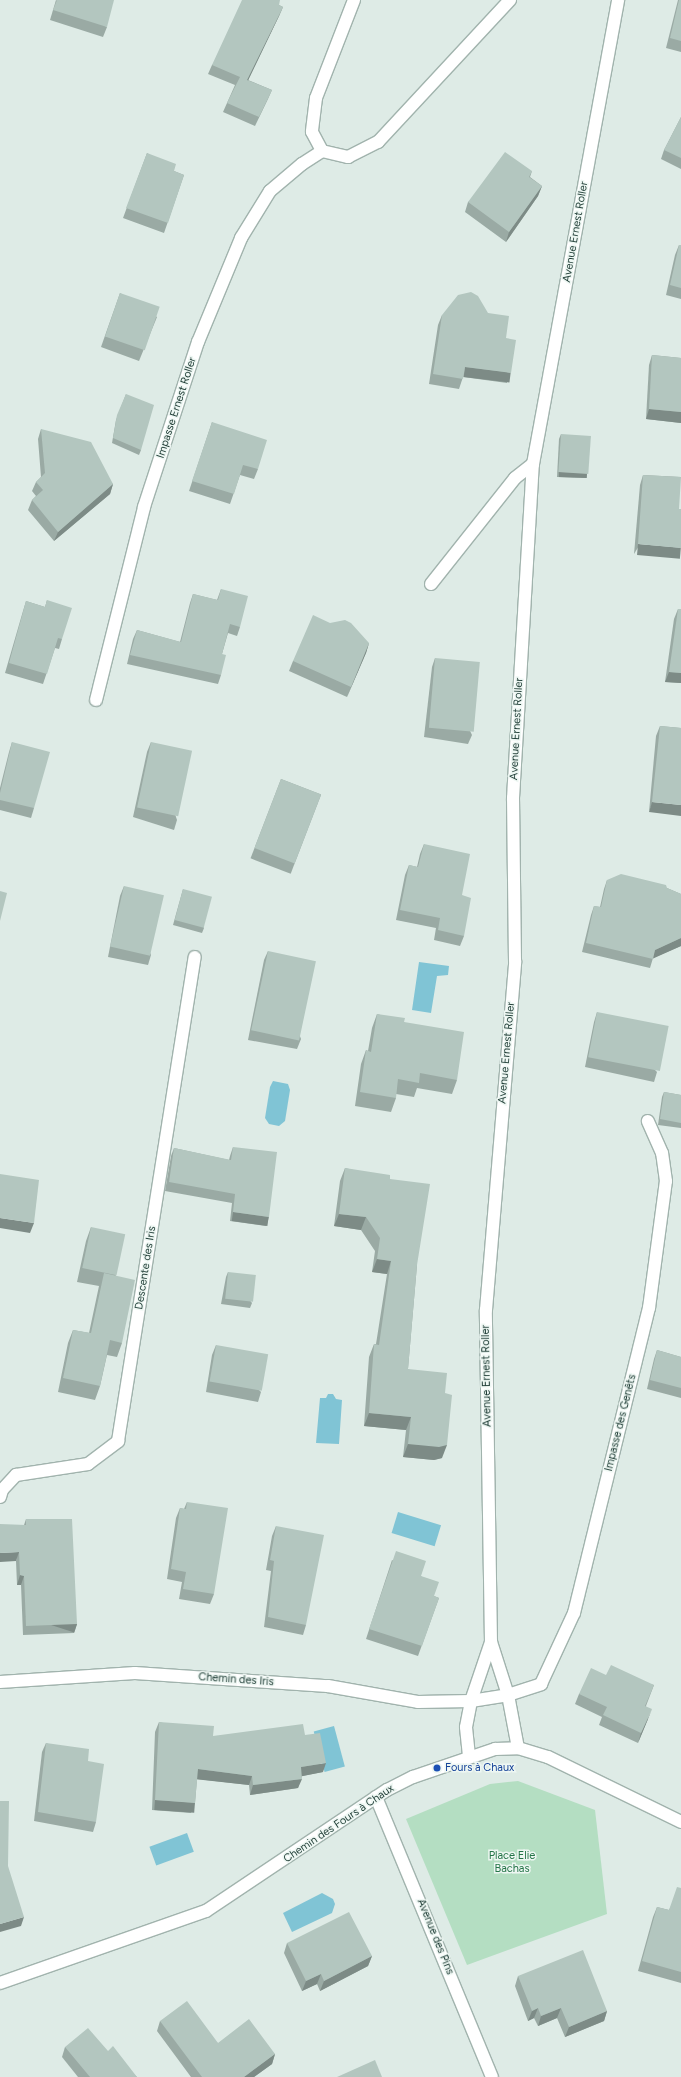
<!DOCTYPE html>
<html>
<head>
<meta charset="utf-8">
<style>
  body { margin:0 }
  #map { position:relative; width:681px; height:2077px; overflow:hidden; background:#deebe6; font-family:Figtree,sans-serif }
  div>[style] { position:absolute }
  .green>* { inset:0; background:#b4dec2 }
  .water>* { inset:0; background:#80c4d5; transform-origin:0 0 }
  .roads { filter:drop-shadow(1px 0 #a1b3ad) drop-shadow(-1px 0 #a1b3ad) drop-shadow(0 1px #a1b3ad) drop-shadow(0 -1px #a1b3ad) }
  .minor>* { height:12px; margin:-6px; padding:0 6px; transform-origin:6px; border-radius:6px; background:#fff }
  .tertiary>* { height:12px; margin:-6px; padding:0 6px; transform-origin:6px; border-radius:6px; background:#fff }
  .wall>* { inset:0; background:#9aaaa4; transform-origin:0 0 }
  .shaded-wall>* { inset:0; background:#7d8b86; transform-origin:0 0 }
  .building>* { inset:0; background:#b3c6bf; transform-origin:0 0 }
  .dots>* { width:11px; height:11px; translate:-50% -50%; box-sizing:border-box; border:2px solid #eef7f3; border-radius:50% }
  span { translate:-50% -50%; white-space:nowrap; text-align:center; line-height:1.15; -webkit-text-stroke:3px #eef7f3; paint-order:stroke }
  .street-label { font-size:11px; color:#1e3c35 }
  .transit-label { font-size:11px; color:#164399 }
  .left { translate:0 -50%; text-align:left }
  .park-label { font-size:11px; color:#257548 }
</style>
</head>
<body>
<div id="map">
  <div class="green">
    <div style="clip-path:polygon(518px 1781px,595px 1810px,607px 1914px,467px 1965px,406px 1819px,490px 1784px)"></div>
  </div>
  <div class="water">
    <div style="clip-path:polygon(419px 962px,449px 966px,448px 975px,437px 976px,431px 1013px,412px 1010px)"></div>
    <div style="clip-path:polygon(273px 1081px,288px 1084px,290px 1090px,285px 1121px,279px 1126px,269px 1124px,265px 1118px,270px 1087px)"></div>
    <div style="clip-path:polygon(328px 1394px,333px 1394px,336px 1399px,342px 1400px,339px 1444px,316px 1443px,320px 1398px,326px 1398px)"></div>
    <div style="left:398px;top:1512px;width:45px;height:22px;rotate:17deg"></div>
    <div style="left:334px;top:1726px;width:42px;height:21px;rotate:75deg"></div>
    <div style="left:187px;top:1833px;width:20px;height:40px;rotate:70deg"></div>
    <div style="clip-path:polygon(322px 1893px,333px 1899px,335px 1904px,332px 1913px,292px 1932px,283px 1913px)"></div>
  </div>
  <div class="roads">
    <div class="minor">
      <div style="left:354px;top:0;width:105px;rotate:111.2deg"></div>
      <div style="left:316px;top:98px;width:34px;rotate:97deg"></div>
      <div style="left:312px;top:132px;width:21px;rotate:62deg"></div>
      <div style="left:322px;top:151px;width:27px;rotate:13deg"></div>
      <div style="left:348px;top:157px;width:34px;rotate:-27deg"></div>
      <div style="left:378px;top:142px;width:194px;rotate:-47.1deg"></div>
      <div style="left:431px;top:584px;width:135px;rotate:-51.6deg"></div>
      <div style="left:515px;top:478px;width:23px;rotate:-38deg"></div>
      <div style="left:96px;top:700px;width:199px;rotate:-76deg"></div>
      <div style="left:144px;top:507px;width:174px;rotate:-71.9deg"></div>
      <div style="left:198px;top:342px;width:113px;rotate:-67.5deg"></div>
      <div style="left:241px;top:238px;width:55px;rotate:-58.3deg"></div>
      <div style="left:270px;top:191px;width:42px;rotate:-40.2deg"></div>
      <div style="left:302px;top:164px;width:24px;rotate:-33deg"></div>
      <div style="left:0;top:1497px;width:7px;rotate:-74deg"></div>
      <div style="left:2px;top:1490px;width:21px;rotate:-47deg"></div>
      <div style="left:16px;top:1475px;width:73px;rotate:-8.7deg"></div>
      <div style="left:88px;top:1464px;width:38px;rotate:-37deg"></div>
      <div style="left:118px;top:1441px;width:490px;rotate:-81deg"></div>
      <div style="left:0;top:1682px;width:135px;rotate:-3.8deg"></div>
      <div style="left:135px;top:1673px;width:193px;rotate:3.9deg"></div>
      <div style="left:328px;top:1686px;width:91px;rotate:10.1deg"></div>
      <div style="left:418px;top:1702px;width:53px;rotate:-1.1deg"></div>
      <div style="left:471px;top:1701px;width:37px;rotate:-9deg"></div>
      <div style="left:508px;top:1695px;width:35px;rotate:-18deg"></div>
      <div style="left:541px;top:1684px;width:78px;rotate:-65.1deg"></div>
      <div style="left:574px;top:1613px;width:314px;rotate:-76.2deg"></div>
      <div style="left:649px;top:1308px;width:128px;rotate:-82.4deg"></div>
      <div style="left:666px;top:1181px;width:28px;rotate:-98deg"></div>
      <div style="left:662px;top:1153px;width:35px;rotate:-114deg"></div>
      <div style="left:518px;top:1748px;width:54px;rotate:-100.7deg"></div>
      <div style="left:508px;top:1695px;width:56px;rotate:-107.8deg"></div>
      <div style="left:491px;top:1642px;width:332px;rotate:-90.9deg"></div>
      <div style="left:486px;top:1310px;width:350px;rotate:-85.2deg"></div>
      <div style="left:515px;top:961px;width:163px;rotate:-90.7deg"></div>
      <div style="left:513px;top:798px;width:335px;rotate:-86.6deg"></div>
      <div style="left:533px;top:464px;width:472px;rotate:-79.6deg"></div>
      <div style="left:469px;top:1756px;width:29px;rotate:-96deg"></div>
      <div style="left:466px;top:1727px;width:26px;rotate:-79deg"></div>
      <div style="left:471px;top:1701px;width:62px;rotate:-71.3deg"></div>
      <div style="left:376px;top:1797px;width:303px;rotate:67.5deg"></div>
    </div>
    <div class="tertiary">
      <div style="left:0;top:1983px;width:218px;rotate:-19.3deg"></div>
      <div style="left:206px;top:1911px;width:218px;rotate:-33.8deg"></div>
      <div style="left:387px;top:1790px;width:29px;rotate:-27deg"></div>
      <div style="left:413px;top:1777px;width:87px;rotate:-18.9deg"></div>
      <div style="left:495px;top:1749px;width:23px;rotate:-2deg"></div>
      <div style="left:518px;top:1748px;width:31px;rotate:17deg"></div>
      <div style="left:548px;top:1757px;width:148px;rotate:26deg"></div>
    </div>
  </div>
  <div class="wall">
    <div style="clip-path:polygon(56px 0,107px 27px,103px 37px,50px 20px)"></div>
    <div style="clip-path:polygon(678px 0,681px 0,681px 52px,666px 48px)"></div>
    <div style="clip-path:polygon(279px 5px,283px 7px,279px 16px,248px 80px,272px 90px,268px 99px,255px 126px,223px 112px,235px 85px,208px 74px,212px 65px)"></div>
    <div style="clip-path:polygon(681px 117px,681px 169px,661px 159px,664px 150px)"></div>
    <div style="clip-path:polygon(147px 153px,174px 171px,184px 175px,164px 233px,123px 218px)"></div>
    <div style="clip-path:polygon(532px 171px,530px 177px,542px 186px,538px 196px,506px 242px,465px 212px,468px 202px)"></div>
    <div style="clip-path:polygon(679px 245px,681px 245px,681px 299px,666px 295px,675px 255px)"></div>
    <div style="clip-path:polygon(120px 293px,157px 317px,139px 361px,101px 347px)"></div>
    <div style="clip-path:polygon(488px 313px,506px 338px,507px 383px,463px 377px,459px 389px,429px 384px,438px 325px,442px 315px)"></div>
    <div style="clip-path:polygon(652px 355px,681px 358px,681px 423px,646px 419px,649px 365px)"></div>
    <div style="clip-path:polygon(126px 394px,141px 450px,139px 455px,112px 443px,116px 420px)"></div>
    <div style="clip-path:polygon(212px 422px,258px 469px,254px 479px,240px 475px,230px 504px,189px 491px)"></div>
    <div style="clip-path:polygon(41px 429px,113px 484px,110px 494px,54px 541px,28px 510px,32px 500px,36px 496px,32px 491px,36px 482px,41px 477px,38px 439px)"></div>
    <div style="clip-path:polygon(561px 434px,587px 473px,586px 478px,557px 477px,559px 439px)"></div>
    <div style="clip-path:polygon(643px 475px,681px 477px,634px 554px,640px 485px)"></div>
    <div style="clip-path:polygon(221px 589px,240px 627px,237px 636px,228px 633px,222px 654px,221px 675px,218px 684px,127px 664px,133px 639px,137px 630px,180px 642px,190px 603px,193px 594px,217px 600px)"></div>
    <div style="clip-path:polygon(47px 600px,62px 639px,59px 649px,55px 648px,43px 684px,5px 673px,23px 611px,26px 601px,45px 607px)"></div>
    <div style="clip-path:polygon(678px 609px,681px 609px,681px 683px,665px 682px,674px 619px)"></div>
    <div style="clip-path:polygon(369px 643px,366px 653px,347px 697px,289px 671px,293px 661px)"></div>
    <div style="clip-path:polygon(435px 658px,472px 735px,468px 744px,424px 737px,432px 667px)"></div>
    <div style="clip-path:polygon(660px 726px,681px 728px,649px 812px,656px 736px)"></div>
    <div style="clip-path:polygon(12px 742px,34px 808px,31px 818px,0 810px,0 788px,9px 752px)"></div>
    <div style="clip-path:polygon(151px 742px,177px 820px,174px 830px,133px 817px,147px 752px)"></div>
    <div style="left:281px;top:779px;width:43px;height:85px;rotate:21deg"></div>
    <div style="clip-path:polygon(424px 844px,462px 895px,464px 936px,460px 946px,434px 940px,436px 928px,396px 920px,405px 875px,409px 865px,417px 867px,420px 854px)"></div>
    <div style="clip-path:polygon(607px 880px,667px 888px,681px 894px,681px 946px,653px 958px,650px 968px,582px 952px,591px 915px,594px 906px,600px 907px,604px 889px)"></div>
    <div style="clip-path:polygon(124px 886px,151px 955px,148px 965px,108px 957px,120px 896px)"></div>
    <div style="clip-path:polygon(183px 889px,204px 928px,202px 933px,173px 925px)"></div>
    <div style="clip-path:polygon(268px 951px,301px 1039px,297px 1049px,248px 1040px,264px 960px)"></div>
    <div style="clip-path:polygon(597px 1012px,657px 1072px,654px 1082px,585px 1067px,594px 1022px)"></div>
    <div style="clip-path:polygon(377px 1014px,404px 1022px,457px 1080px,452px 1094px,417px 1088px,414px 1097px,396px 1094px,396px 1098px,391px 1112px,355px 1106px,361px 1064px,366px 1050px,368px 1051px,372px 1028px)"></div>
    <div style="clip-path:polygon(664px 1092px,681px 1095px,681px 1128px,658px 1125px,662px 1097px)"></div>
    <div style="clip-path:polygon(233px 1147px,269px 1217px,266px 1226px,230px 1221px,232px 1203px,165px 1191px,171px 1156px,174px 1148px,229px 1160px,230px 1156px)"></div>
    <div style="clip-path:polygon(345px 1168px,390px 1179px,417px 1265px,408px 1369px,445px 1393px,442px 1458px,434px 1460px,403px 1457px,406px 1430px,364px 1426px,369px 1357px,374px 1344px,376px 1344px,387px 1274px,372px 1272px,375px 1251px,361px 1230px,334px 1226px,340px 1181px)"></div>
    <div style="clip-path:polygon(91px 1227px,116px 1276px,122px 1343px,117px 1357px,107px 1355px,100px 1386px,95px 1400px,58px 1392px,68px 1343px,73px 1330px,89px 1333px,99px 1286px,77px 1282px,86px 1241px)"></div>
    <div style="clip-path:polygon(228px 1272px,252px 1303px,250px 1308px,221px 1304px,226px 1277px)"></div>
    <div style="clip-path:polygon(216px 1345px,261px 1392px,258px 1402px,206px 1392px,212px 1355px)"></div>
    <div style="clip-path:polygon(657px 1350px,681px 1357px,681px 1398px,647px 1389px,654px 1359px)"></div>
    <div style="clip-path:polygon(187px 1502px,214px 1594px,210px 1604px,179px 1599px,182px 1582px,167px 1579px,176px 1518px,180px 1508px,184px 1509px)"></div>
    <div style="clip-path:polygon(26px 1519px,77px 1624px,74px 1633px,23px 1635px,21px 1585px,17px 1585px,16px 1561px,24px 1525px)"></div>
    <div style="clip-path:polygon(276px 1526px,306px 1625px,303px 1635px,264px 1627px,271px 1571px,266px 1570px,272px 1536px)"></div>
    <div style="clip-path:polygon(392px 1560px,421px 1576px,434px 1596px,439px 1598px,418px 1656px,366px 1639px)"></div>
    <div style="clip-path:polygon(606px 1675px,654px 1685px,646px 1706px,648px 1719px,638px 1743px,599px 1725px,602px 1717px,575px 1704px,579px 1694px)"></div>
    <div style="clip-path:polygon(159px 1722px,213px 1736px,305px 1735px,323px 1772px,302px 1776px,298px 1788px,250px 1795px,249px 1785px,197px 1779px,195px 1803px,191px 1813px,152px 1810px,155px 1732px)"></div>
    <div style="clip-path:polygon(46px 1743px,88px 1761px,96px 1822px,93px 1832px,34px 1821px,42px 1752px)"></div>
    <div style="clip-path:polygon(681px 1888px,681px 1983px,638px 1971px,653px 1917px,657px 1907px,669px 1910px)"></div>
    <div style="clip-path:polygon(287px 1943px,372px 1956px,368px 1966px,320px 1991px,317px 1984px,302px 1991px,284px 1953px)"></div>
    <div style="clip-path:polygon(518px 1976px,607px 2011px,604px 2021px,565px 2037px,557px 2018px,538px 2026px,534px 2018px,528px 2021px,515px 1986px)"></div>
    <div style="clip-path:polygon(160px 2021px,218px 2043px,275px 2054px,272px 2064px,254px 2077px,191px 2077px,157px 2031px)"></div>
    <div style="clip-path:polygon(65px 2047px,108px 2051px,137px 2077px,78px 2077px,62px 2057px)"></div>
  </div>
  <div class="shaded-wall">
    <div style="clip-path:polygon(283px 7px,279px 16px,244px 89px,247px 80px)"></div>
    <div style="clip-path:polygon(542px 186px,538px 196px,506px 242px,509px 232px)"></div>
    <div style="left:465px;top:367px;width:46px;height:10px;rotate:7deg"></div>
    <div style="clip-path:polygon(649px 409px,681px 412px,681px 423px,646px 419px)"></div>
    <div style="left:559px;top:472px;width:28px;height:5px;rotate:2deg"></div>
    <div style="clip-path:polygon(113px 484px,110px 494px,54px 541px,58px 532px)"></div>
    <div style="left:638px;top:544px;width:43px;height:11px;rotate:5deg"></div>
    <div style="clip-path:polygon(369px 643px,366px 653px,347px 697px,351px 687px)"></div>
    <div style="clip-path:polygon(669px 672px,681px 673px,681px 683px,665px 682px)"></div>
    <div style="clip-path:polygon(652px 802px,681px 805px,681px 816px,649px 812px)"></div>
    <div style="clip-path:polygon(681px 938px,681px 946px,652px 959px,655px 950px)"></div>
    <div style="left:233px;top:1212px;width:36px;height:9px;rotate:8deg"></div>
    <div style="clip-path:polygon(339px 1214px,366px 1217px,361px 1230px,334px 1226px)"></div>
    <div style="clip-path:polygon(0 1218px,34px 1223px,30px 1233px,0 1228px)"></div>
    <div style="clip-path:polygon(377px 1259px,391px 1261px,387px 1274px,372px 1272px)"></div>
    <div style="clip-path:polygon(369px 1413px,411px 1417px,406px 1430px,364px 1426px)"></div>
    <div style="clip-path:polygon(408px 1444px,447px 1445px,442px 1458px,434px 1460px,403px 1457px)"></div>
    <div style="clip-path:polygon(19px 1552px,16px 1561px,0 1562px,0 1553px)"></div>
    <div style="clip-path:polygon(20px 1575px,24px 1576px,21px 1585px,17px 1585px)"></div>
    <div style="left:77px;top:1624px;width:9px;height:51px;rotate:108deg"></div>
    <div style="clip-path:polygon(652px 1709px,648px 1719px,638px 1743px,641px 1733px)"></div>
    <div style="clip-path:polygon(326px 1763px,323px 1772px,298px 1777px,301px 1767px)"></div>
    <div style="clip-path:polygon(198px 1769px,252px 1776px,249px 1785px,194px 1779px)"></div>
    <div style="clip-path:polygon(302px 1779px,298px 1788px,250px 1795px,253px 1785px)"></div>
    <div style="left:155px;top:1800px;width:40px;height:10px;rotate:4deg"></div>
    <div style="clip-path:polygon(24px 1917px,21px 1926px,0 1932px,0 1924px)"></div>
    <div style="clip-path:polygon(372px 1956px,368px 1966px,320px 1991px,324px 1981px)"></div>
    <div style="clip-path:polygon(321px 1974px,317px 1984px,302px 1991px,306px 1981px)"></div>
    <div style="clip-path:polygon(538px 2008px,534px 2018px,528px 2021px,532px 2011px)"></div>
    <div style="clip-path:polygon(561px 2008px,557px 2018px,538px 2026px,541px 2016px)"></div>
    <div style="clip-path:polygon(607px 2011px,604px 2021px,565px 2037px,569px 2027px)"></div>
    <div style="clip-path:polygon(275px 2054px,272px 2064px,254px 2077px,244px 2077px)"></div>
  </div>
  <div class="building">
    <div style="clip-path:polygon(57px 0,114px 0,107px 27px,53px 10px)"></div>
    <div style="clip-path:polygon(242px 0,280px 0,279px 5px,283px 7px,247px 80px,272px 90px,259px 117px,227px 103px,240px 77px,212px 65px)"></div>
    <div style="clip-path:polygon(679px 0,681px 0,681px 41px,670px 38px)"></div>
    <div style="clip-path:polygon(681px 117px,681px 158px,664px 150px)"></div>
    <div style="clip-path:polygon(505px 152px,532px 171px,529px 177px,542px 186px,509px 232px,468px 202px)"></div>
    <div style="clip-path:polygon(147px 153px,176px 164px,174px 171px,184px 175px,168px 223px,126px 208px)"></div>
    <div style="clip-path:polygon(679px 245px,681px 245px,681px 288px,670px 285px)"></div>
    <div style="clip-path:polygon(471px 292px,478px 296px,488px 313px,509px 316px,506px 338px,516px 340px,511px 373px,465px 367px,463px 379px,433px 374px,442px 315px,458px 295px)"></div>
    <div style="left:120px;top:293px;width:42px;height:46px;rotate:19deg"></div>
    <div style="clip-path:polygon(652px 355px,681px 358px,681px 412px,649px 409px)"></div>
    <div style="clip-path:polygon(126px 394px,154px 405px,141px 450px,113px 438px,117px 415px)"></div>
    <div style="clip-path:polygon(212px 422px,267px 440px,258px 469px,243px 465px,234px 494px,192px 481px)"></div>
    <div style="clip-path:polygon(41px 429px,91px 442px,113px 484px,58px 532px,32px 500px,43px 490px,36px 482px,45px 473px)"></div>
    <div style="left:561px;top:434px;width:30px;height:38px;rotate:4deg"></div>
    <div style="clip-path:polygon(643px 475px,681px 477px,679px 509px,681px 509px,681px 548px,638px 544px)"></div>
    <div style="clip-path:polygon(221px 589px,248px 596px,240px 627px,230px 624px,222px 654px,226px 655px,221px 675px,130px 655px,137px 630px,181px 642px,193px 594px,218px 600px)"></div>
    <div style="clip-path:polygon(47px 600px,72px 608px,62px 639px,58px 638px,47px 674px,9px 663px,26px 601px,45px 607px)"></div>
    <div style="clip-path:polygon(678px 609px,681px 609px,681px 673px,669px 672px)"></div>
    <div style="clip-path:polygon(313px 615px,330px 623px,345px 620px,351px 623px,369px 643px,351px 687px,293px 661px)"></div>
    <div style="left:435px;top:658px;width:45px;height:70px;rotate:5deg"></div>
    <div style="clip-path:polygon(660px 726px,681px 728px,681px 805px,652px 802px)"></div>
    <div style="clip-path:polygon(12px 742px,50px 752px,34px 808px,0 800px,0 793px)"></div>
    <div style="left:151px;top:742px;width:42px;height:67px;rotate:12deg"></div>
    <div style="left:281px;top:779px;width:43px;height:74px;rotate:21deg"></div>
    <div style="clip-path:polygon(424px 844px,470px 854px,462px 895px,471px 898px,464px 936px,438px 930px,440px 918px,400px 910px,409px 865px,418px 867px)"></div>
    <div style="clip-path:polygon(621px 874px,666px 885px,667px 888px,681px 894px,681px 938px,655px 950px,653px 959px,586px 943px,594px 906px,601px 907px,607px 880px)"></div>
    <div style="left:124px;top:886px;width:41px;height:62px;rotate:13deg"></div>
    <div style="left:183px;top:889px;width:30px;height:32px;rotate:15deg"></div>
    <div style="clip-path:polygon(0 891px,7px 893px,0 921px)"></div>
    <div style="left:268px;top:951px;width:49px;height:81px;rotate:12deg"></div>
    <div style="left:597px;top:1012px;width:73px;height:46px;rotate:11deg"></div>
    <div style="clip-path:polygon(377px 1014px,405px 1018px,404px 1022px,464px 1032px,457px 1080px,420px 1073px,419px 1083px,398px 1079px,396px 1098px,360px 1092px,366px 1050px,371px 1052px)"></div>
    <div style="clip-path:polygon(664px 1092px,681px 1095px,681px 1123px,660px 1119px)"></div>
    <div style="clip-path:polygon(233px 1147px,277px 1152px,269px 1217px,233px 1212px,235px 1194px,169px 1182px,174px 1148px,231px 1160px)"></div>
    <div style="clip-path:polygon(345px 1168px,390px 1175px,390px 1179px,430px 1184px,417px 1265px,408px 1369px,447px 1373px,445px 1393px,452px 1395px,447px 1445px,439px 1447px,408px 1444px,411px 1417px,369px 1413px,374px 1344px,379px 1345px,391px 1261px,377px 1259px,380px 1238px,366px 1217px,339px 1214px)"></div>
    <div style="clip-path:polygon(0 1174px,39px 1180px,34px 1223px,0 1218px)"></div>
    <div style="left:91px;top:1227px;width:35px;height:42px;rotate:12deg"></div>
    <div style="left:228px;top:1272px;width:28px;height:27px;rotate:6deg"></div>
    <div style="clip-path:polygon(104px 1273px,135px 1280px,122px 1343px,110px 1340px,100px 1386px,63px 1378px,73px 1330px,91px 1333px)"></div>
    <div style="left:216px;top:1345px;width:53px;height:37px;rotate:10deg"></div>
    <div style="clip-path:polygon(657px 1350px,681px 1357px,681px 1388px,650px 1380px)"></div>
    <div style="clip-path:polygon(187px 1502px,228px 1508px,214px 1594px,183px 1589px,186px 1572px,171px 1569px,180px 1508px,186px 1509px)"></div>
    <div style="clip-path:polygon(26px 1519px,72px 1519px,77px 1624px,26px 1626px,24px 1576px,20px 1575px,19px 1552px,0 1553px,0 1524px,26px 1525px)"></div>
    <div style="clip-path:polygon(276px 1526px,324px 1535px,306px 1625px,268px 1617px,274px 1561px,270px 1560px)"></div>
    <div style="clip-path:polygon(396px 1551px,426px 1561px,421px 1576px,439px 1582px,434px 1596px,439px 1598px,422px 1646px,369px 1629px)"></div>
    <div style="clip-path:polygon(611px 1665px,654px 1685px,645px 1706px,652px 1709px,641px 1733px,603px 1715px,607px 1707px,579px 1694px,591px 1668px,606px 1675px)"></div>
    <div style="clip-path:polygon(159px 1722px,214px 1726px,213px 1736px,303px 1724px,305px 1735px,320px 1733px,326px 1763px,301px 1767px,302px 1779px,253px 1785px,252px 1776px,198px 1769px,195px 1803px,155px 1800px)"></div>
    <div style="clip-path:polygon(46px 1743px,89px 1749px,88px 1761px,104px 1764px,96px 1822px,38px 1812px)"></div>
    <div style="clip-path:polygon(0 1801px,9px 1801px,8px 1866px,24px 1917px,0 1924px)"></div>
    <div style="clip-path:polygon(677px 1887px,681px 1888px,681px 1972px,642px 1961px,657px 1907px,669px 1910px)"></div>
    <div style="clip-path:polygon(349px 1912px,372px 1956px,324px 1981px,321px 1974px,306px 1981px,287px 1943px)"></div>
    <div style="clip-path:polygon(583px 1950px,607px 2011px,569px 2027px,561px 2008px,541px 2016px,538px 2008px,532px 2011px,518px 1976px)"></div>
    <div style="clip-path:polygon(187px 2001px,218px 2043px,249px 2019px,275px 2054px,244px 2077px,202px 2077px,160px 2021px)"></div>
    <div style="clip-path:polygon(88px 2028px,108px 2051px,113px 2046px,137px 2077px,90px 2077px,65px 2047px)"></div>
    <div style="clip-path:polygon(375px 2060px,382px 2077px,337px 2077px)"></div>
  </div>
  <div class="dots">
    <div style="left:437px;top:1768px;background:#1a4fb4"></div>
  </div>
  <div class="street-label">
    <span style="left:576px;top:232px;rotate:-80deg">Avenue Ernest Roller</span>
    <span style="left:177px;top:408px;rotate:-72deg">Impasse Ernest Roller</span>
    <span style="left:517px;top:729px;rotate:-87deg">Avenue Ernest Roller</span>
    <span style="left:507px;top:1053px;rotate:-85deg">Avenue Ernest Roller</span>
    <span style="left:146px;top:1268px;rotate:-81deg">Descente des Iris</span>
    <span style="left:487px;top:1376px;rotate:-91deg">Avenue Ernest Roller</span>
    <span style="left:621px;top:1423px;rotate:-76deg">Impasse des Genêts</span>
    <span style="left:236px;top:1680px;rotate:4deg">Chemin des Iris</span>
    <span style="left:339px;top:1824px;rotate:-34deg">Chemin des Fours à Chaux</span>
    <span style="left:435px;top:1937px;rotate:68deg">Avenue des Pins</span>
  </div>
  <div class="transit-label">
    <span class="left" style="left:445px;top:1768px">Fours à Chaux</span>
  </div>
  <div class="park-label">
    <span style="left:512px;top:1863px">Place Elie<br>Bachas</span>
  </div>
</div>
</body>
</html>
